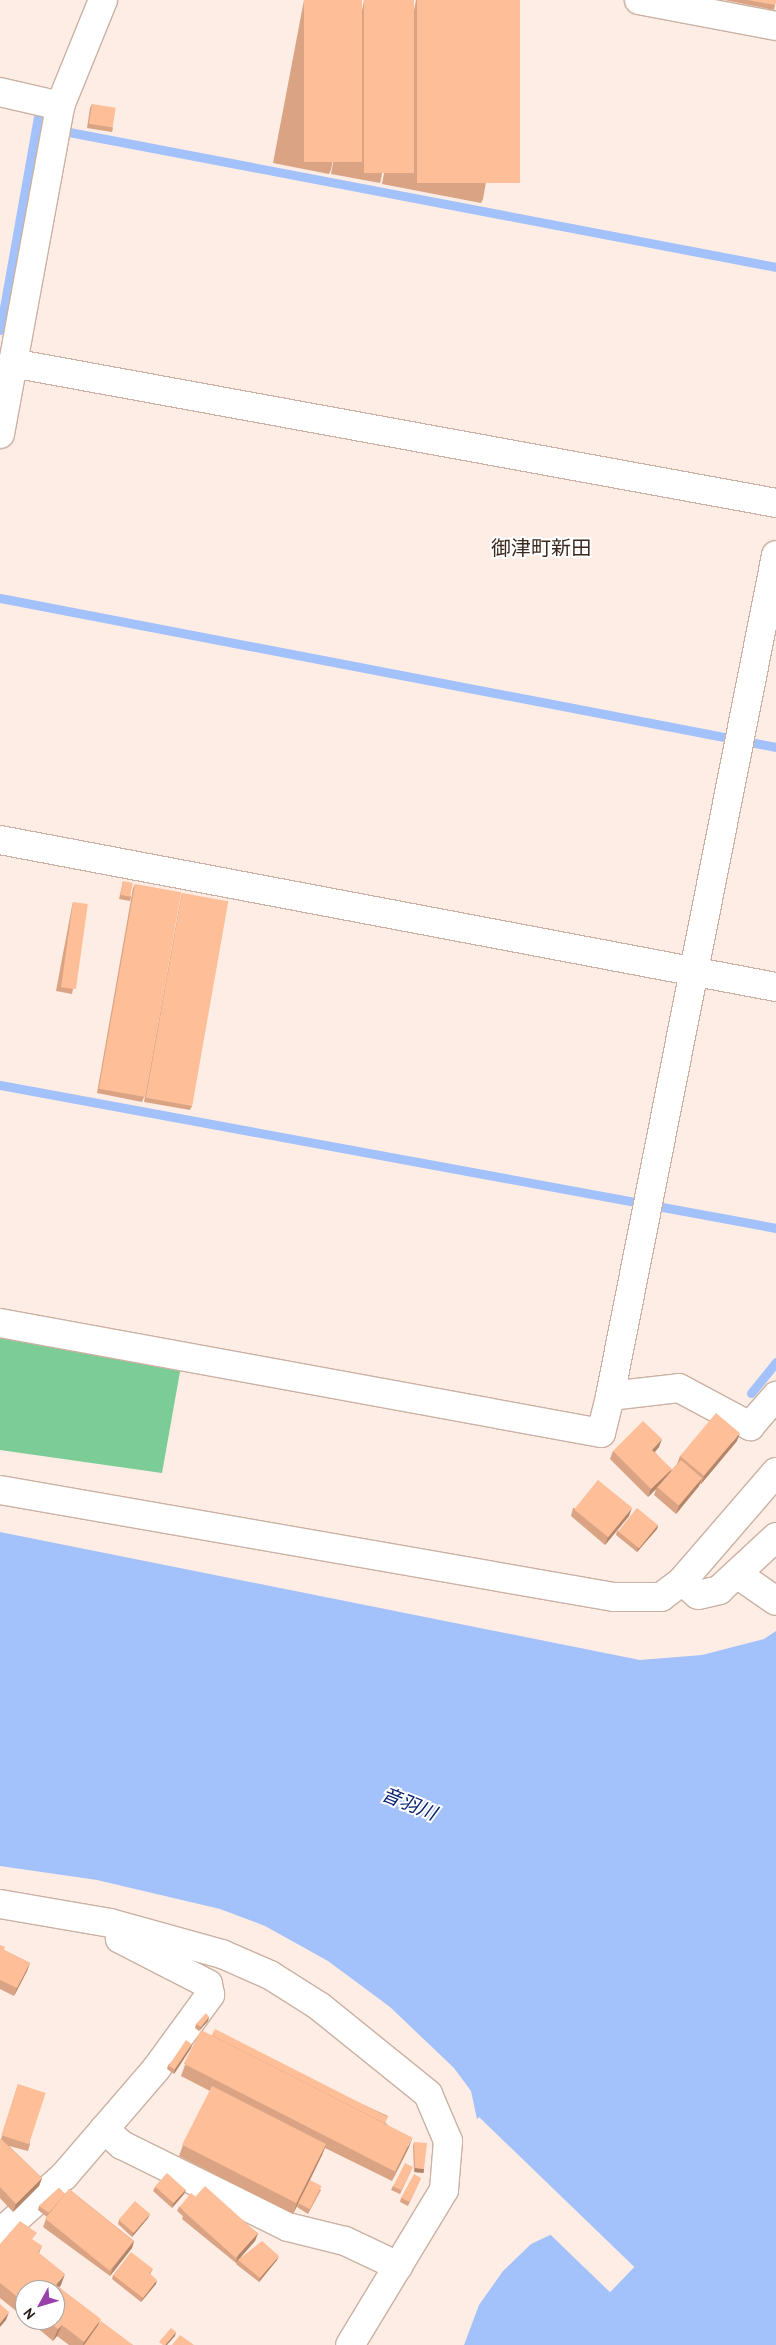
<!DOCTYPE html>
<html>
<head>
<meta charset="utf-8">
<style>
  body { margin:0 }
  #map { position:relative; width:776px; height:2345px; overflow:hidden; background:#fdede4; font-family:"PT Sans","Noto Sans JP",sans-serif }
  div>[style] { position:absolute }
  .forest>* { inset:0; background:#7ccc97 }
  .water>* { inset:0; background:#a3c1fb }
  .pier>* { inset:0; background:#fdede4; transform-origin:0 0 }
  .stream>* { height:9px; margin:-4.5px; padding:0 4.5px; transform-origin:4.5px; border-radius:4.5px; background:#a3c1fb }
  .roads { filter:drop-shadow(1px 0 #cab1a3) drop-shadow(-1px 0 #cab1a3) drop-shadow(0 1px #cab1a3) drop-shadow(0 -1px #cab1a3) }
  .minor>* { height:28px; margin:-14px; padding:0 14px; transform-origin:14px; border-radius:14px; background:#fff }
  .wall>* { inset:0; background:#daa383 }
  .shaded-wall>* { inset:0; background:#b1856a; transform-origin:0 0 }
  .building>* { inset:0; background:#fdbe98; transform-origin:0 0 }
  span { translate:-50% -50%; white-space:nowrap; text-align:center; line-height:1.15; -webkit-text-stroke:4px #fff; paint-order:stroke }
  .water-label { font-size:19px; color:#021e6e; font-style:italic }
  .quarter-label { font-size:20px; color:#3c291e }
  .north { position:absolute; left:15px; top:2280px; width:50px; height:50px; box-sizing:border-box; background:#fff; border:1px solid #a8a4a2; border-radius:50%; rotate:231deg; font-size:14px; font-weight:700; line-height:20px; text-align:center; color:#251c17 }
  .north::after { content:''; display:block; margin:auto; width:18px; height:22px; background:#983faa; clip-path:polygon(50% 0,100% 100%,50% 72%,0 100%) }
</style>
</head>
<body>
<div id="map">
  <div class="forest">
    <div style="clip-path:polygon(0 1334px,181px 1366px,162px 1473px,0 1450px)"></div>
  </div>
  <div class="water">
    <div style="clip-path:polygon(0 1532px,640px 1660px,702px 1655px,764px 1639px,776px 1631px,776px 2345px,464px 2345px,479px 2305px,503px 2271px,531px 2244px,563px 2229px,484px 2152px,471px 2091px,454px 2068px,390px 2007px,328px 1961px,265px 1926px,220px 1909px,97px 1880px,0 1866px)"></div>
  </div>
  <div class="pier">
    <div style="left:479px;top:2117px;width:216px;height:35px;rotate:44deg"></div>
  </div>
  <div class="stream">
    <div style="left:69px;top:132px;width:720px;rotate:10.81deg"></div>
    <div style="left:0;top:330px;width:216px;rotate:-79.9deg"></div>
    <div style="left:0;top:598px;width:790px;rotate:10.87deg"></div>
    <div style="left:0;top:1085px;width:789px;rotate:10.44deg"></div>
    <div style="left:751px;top:1393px;width:40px;rotate:-51deg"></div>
  </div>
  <div class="roads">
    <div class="minor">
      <div style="left:639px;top:0;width:139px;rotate:10.7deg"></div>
      <div style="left:0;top:92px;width:62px;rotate:13.1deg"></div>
      <div style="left:12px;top:363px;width:777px;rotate:10.38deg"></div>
      <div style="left:0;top:434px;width:333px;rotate:-79.6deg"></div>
      <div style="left:60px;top:106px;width:114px;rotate:-67.9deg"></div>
      <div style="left:0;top:840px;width:790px;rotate:10.73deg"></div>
      <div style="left:0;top:1323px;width:611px;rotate:10.37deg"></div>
      <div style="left:601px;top:1433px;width:38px;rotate:-76deg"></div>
      <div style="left:610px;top:1396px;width:69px;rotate:-6.6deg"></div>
      <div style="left:679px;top:1388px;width:81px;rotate:28.2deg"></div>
      <div style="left:750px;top:1426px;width:40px;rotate:-49deg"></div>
      <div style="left:610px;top:1396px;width:857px;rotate:-78.83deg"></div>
      <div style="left:0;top:1490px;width:623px;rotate:9.89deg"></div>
      <div style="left:614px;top:1597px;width:47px"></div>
      <div style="left:661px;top:1597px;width:26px;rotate:-37deg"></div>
      <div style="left:682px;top:1581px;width:144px;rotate:-49.2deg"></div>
      <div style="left:737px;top:1574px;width:47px;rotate:34.7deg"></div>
      <div style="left:682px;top:1581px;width:21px;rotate:41deg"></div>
      <div style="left:698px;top:1595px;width:22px;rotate:-13deg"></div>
      <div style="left:719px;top:1590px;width:78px;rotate:-42.9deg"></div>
      <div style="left:0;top:1904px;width:112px;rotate:9.8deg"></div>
      <div style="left:110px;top:1923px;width:116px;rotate:15.5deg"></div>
      <div style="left:222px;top:1954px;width:52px;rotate:23.6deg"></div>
      <div style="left:270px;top:1975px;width:58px;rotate:32.3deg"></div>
      <div style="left:319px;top:2006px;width:140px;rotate:38.9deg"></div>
      <div style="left:428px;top:2094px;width:51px;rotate:66.9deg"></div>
      <div style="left:448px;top:2141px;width:49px;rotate:94.7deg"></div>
      <div style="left:444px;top:2190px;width:181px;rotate:121.2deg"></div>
      <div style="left:104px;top:2129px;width:24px;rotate:42deg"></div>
      <div style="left:122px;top:2145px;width:185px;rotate:26.3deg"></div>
      <div style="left:288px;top:2227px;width:59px;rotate:13.8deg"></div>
      <div style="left:345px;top:2241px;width:59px;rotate:25.3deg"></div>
      <div style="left:0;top:2233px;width:86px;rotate:-41.7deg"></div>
      <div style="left:64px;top:2176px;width:141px;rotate:-49.3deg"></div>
      <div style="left:156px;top:2069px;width:92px;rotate:-53.9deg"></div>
      <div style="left:210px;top:1995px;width:11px;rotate:-100deg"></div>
      <div style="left:208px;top:1984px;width:99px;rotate:-152.9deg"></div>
    </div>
  </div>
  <div class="wall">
    <div style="clip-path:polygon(304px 0,362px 0,331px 170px,329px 174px,273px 163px)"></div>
    <div style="clip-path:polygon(364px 0,414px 0,381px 179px,380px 183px,331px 174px)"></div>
    <div style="clip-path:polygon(416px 0,518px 0,483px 199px,481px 203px,382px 184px)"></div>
    <div style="clip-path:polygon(724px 0,776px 0,774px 10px)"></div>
    <div style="clip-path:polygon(92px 104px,113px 128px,112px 132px,87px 128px,90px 108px)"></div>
    <div style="clip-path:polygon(123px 881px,131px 897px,130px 901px,119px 899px)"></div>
    <div style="clip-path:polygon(135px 884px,144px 1097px,142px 1102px,97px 1093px,133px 888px)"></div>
    <div style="clip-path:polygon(182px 893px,192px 1106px,190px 1110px,144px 1102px,181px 897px)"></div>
    <div style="clip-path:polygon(73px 902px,73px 989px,72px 994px,56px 991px,72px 906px)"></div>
    <div style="clip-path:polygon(737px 1441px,701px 1484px,700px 1484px,699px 1486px,676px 1514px,654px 1495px,656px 1489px,648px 1497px,610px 1459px,613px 1451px,659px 1447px,655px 1452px,671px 1471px,677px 1464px,680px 1456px)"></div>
    <div style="clip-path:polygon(573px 1508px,629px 1516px,605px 1545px,571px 1516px)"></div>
    <div style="clip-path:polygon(658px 1525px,657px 1529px,637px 1552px,616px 1535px,617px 1531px)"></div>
    <div style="clip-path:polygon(0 1945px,4px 1950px,30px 1963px,27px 1971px,14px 1996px,0 1989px)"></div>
    <div style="clip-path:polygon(209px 2017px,208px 2021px,199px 2031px,195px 2028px,196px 2024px)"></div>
    <div style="clip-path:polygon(212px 2035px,388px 2116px,385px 2122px,409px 2147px,392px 2181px,325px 2148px,322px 2155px,310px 2180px,321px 2190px,308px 2214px,297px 2207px,300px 2200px,293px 2214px,179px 2156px,183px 2145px,210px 2091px,181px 2076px,185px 2065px)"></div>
    <div style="clip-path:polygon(192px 2044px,191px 2048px,174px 2074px,167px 2069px,168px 2065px)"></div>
    <div style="clip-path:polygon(18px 2084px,30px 2144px,28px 2151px,9px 2146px,42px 2178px,39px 2186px,13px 2212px,0 2198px,0 2140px,1px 2139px)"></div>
    <div style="clip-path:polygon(414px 2142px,424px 2169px,423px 2173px,414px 2172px,413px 2146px)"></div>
    <div style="clip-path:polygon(411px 2171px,400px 2194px,391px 2190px,393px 2186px)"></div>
    <div style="clip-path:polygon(421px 2178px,408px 2206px,400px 2202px,401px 2198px)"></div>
    <div style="clip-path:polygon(155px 2187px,186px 2190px,184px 2194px,172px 2208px,153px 2191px)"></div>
    <div style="clip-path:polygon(59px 2188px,65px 2194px,65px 2195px,69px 2189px,134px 2241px,132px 2248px,110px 2276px,43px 2227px,46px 2219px,55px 2208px,47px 2217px,38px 2210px,39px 2206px)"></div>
    <div style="clip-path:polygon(196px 2197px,258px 2233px,255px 2241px,241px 2257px,277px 2260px,259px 2282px,236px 2264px,237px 2262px,236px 2263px,182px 2219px,183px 2216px,177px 2211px,179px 2207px)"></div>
    <div style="clip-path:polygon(148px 2218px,132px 2237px,118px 2224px,119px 2220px)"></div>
    <div style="clip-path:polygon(34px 2241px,42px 2246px,39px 2253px,61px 2285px,59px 2287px,99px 2325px,133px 2345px,69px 2345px,57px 2336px,53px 2341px,28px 2320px,55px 2320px,25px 2290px,25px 2318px,0 2298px,0 2244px)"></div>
    <div style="clip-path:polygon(153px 2269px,150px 2274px,156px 2284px,141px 2302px,112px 2279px,113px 2275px)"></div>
  </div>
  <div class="shaded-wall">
    <div style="clip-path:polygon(740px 1433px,737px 1441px,701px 1484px,704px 1476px)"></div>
    <div style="clip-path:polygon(662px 1439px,659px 1447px,649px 1458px,652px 1450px)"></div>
    <div style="clip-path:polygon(672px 1469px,669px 1477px,657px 1487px,656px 1489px,648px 1497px,651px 1489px)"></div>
    <div style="clip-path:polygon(702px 1478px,699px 1486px,676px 1514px,679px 1506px)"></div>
    <div style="clip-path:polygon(632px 1508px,629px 1516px,605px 1545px,608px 1537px)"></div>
    <div style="clip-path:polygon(658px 1525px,657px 1529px,637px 1552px,638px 1548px)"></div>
    <div style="clip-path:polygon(30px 1963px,27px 1971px,14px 1996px,17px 1988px)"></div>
    <div style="clip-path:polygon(209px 2017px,208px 2021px,199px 2031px,201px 2027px)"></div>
    <div style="clip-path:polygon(192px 2044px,191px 2048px,174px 2074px,175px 2069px)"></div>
    <div style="clip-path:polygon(413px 2136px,409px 2147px,392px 2181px,397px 2170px)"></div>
    <div style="clip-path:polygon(326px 2144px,322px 2155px,293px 2214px,297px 2203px)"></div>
    <div style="left:415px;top:2168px;width:9px;height:4px;rotate:6deg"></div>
    <div style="clip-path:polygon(42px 2178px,39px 2186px,13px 2212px,16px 2204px)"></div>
    <div style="clip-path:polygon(186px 2190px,184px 2194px,172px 2208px,173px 2204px)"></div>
    <div style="clip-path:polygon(65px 2194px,64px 2198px,47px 2217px,49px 2213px)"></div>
    <div style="clip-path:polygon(150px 2214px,148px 2218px,132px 2237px,133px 2233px)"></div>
    <div style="clip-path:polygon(258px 2233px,255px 2241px,238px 2260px,236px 2263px,238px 2255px)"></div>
    <div style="clip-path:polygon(134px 2241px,132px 2248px,110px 2276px,113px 2268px)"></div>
    <div style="clip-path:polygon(279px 2256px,277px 2260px,259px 2282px,260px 2278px)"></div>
    <div style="clip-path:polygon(65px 2274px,61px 2285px,55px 2293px,56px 2285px)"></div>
    <div style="clip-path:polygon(157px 2280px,156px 2284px,141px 2302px,143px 2298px)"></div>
    <div style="clip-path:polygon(9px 2312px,6px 2320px,0 2327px,0 2323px)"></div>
    <div style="clip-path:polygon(101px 2319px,96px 2330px,86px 2345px,83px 2345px,84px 2342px)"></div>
    <div style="clip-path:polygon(62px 2325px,57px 2336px,53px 2341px,58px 2329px)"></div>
    <div style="clip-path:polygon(176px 2332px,175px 2336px,167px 2345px,165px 2345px)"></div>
  </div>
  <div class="building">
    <div style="left:304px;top:0;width:58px;height:162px"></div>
    <div style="left:364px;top:0;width:50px;height:173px"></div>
    <div style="left:417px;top:0;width:103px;height:183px"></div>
    <div style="clip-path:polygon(747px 0,776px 0,776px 2px,775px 5px)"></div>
    <div style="left:92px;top:104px;width:24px;height:20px;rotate:9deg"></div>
    <div style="left:123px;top:881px;width:10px;height:14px;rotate:11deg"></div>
    <div style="left:135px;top:884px;width:47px;height:208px;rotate:10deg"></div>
    <div style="left:182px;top:893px;width:47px;height:208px;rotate:10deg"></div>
    <div style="left:73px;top:902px;width:15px;height:86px;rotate:8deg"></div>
    <div style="left:716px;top:1413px;width:31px;height:56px;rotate:40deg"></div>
    <div style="clip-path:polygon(643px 1421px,662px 1439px,652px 1450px,672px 1469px,651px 1489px,613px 1451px)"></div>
    <div style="left:681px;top:1460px;width:28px;height:36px;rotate:41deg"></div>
    <div style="left:598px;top:1480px;width:44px;height:38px;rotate:39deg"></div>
    <div style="left:637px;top:1508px;width:27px;height:30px;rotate:39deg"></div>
    <div style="clip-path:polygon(0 1945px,5px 1947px,4px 1950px,0 1948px)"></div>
    <div style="clip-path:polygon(0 1948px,30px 1963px,17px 1988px,0 1980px)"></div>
    <div style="clip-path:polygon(206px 2013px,209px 2017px,201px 2027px,196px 2024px)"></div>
    <div style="left:215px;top:2029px;width:194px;height:7px;rotate:27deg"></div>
    <div style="left:201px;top:2030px;width:237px;height:38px;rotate:27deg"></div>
    <div style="left:186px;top:2040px;width:7px;height:31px;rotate:34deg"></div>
    <div style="left:18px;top:2084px;width:29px;height:54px;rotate:18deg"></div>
    <div style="left:212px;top:2086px;width:128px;height:66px;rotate:27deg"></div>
    <div style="clip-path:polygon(1px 2139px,42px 2178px,16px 2204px,0 2187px,0 2140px)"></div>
    <div style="clip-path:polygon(414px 2142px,427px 2143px,424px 2169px,415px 2168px)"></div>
    <div style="left:405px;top:2163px;width:9px;height:26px;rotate:27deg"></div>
    <div style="left:167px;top:2173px;width:25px;height:18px;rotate:42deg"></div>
    <div style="clip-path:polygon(414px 2174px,421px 2178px,410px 2202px,401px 2198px)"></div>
    <div style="left:310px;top:2180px;width:13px;height:26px;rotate:27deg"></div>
    <div style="left:205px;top:2186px;width:71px;height:33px;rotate:42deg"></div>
    <div style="clip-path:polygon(59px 2188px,65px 2194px,49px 2213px,39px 2206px)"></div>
    <div style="left:69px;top:2189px;width:83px;height:38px;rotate:39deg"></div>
    <div style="left:191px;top:2193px;width:6px;height:18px;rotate:39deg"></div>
    <div style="left:135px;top:2201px;width:20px;height:25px;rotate:41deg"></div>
    <div style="clip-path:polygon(20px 2221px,37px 2233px,32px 2239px,42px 2246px,38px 2252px,65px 2274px,56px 2285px,101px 2319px,84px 2342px,62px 2325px,58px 2329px,46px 2320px,55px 2320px,55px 2290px,25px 2290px,25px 2303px,0 2283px,0 2244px)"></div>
    <div style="clip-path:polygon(262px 2241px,279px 2256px,260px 2278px,238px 2260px)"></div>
    <div style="clip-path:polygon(131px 2252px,153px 2269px,149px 2273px,157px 2280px,143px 2298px,113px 2275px)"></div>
    <div style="clip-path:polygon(0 2304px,9px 2312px,0 2323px)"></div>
    <div style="clip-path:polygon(101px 2321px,133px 2345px,84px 2345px)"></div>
    <div style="clip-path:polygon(171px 2328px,176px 2332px,165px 2345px,163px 2345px,159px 2342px)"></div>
    <div style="clip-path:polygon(180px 2335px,194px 2345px,172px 2345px)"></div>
  </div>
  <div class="water-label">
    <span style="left:409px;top:1804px;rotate:22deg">音羽川</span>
  </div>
  <div class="quarter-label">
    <span style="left:541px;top:548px">御津町新田</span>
  </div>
  <div class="north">N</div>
</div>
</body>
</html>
